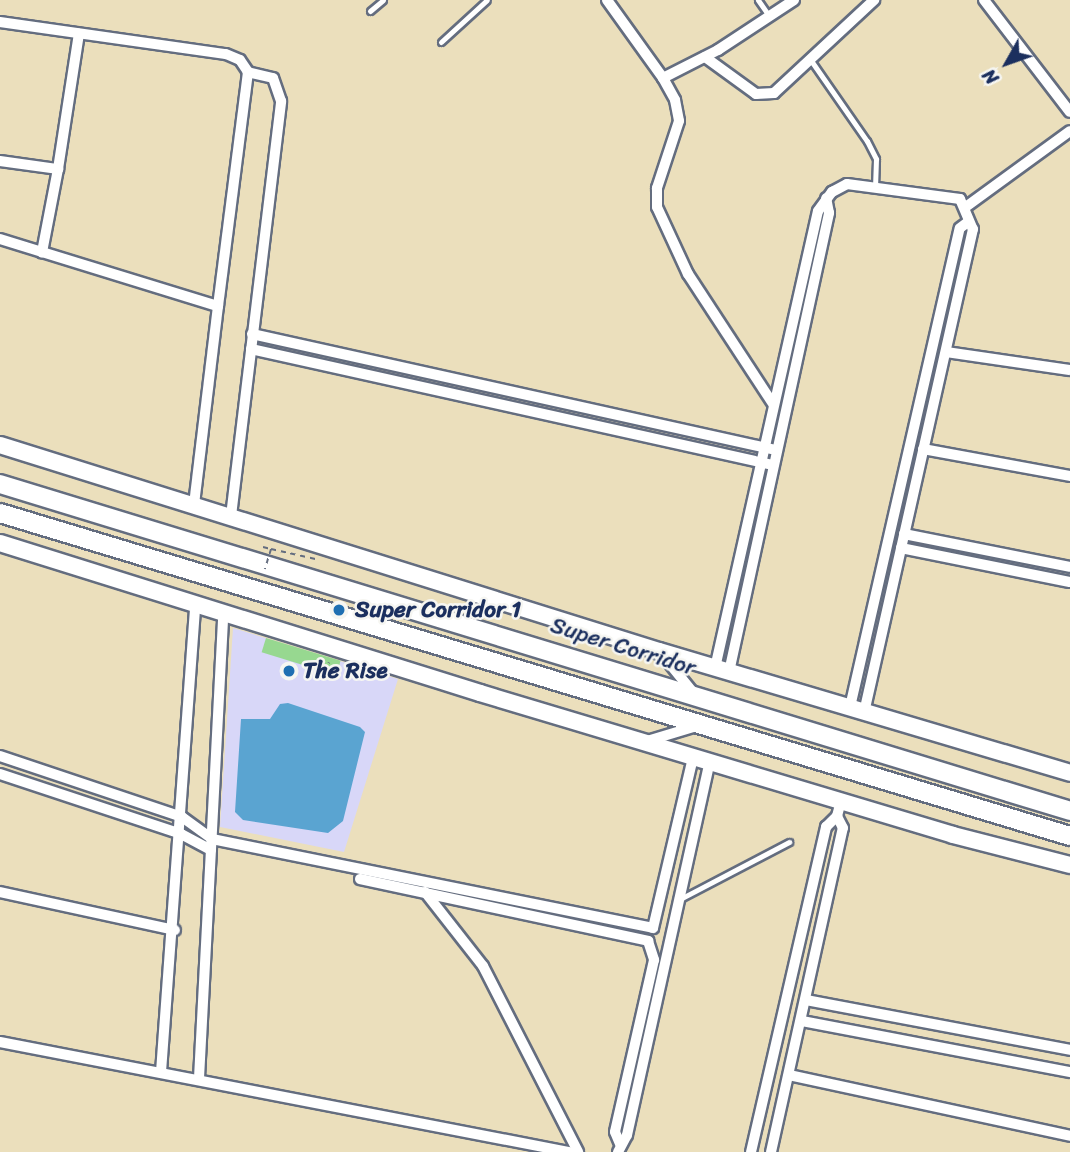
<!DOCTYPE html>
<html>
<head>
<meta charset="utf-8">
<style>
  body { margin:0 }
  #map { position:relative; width:1070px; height:1152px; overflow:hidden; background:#ebdfbc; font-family:Sriracha,sans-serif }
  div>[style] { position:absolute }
  .built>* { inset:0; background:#d8d7f8 }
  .green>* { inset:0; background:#97d890; transform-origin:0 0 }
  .water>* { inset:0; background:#5aa4d1 }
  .path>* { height:2px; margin-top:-1px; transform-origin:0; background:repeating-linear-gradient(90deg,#646d7f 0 5px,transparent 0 10px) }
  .roads { filter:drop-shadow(2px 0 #646d7f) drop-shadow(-2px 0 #646d7f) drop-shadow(0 2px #646d7f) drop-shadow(0 -2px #646d7f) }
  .lane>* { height:5px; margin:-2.5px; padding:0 2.5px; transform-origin:2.5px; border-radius:2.5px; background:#fff }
  .street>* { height:10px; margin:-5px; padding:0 5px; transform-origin:5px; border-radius:5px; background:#fff }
  .secondary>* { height:16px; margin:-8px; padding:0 8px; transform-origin:8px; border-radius:8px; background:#fff }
  .primary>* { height:18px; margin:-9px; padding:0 9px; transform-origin:9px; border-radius:9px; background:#fff }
  .path-bridge>* { height:2px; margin-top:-1px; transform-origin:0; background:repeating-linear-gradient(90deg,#646d7f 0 5px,transparent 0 10px) }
  .dots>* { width:19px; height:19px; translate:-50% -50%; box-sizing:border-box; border:4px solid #f6f6f2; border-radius:50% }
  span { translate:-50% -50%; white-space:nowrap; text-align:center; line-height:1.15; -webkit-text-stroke:5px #f6f6f2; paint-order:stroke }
  .poi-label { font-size:23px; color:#1b2f5e; font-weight:700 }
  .left { translate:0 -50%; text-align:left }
  .street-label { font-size:23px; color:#1b2f5e }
  .north { position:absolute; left:972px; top:28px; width:70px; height:70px; -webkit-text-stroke:5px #f6f6f2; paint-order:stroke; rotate:230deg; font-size:19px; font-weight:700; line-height:28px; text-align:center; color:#1b2f5e }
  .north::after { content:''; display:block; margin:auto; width:24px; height:32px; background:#1b2f5e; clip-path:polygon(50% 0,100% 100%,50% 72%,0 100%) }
</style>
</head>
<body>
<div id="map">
  <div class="built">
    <div style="clip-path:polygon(233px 628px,398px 679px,344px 852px,220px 827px)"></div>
  </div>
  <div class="green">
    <div style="left:266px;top:638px;width:78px;height:15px;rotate:17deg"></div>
  </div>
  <div class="water">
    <div style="clip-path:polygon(288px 703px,360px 727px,365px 732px,343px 821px,328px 833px,243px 820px,235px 812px,241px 719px,270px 719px,280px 704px)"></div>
  </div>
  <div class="path">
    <div style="left:271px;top:549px;width:50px;rotate:12.7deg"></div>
    <div style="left:326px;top:673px;width:11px;rotate:-75deg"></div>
  </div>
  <div class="roads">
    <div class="lane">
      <div style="left:758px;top:0;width:19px;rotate:55deg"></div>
      <div style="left:370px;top:11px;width:17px;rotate:-40deg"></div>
      <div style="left:441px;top:42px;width:62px;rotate:-42.4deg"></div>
      <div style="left:812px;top:62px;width:96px;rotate:55.2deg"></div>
      <div style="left:867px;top:141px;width:20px;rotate:63deg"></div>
      <div style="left:876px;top:159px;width:28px;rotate:92deg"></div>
      <div style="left:682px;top:898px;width:121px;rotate:-27.6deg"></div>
    </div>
    <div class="street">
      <div style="left:607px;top:0;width:96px;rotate:54.3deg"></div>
      <div style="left:663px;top:78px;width:62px;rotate:-27deg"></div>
      <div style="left:718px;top:50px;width:91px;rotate:-33.3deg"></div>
      <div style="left:984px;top:0;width:141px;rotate:52.5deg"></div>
      <div style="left:0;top:22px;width:228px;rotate:8.1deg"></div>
      <div style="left:226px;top:54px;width:15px;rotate:23deg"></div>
      <div style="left:240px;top:60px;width:14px;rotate:56deg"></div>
      <div style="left:248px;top:72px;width:236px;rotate:97.3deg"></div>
      <div style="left:705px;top:57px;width:63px;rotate:36deg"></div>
      <div style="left:756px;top:94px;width:18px;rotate:-3deg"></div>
      <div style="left:774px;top:93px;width:137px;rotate:-42.9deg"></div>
      <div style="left:663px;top:78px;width:25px;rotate:61deg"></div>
      <div style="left:675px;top:100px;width:21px;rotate:79deg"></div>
      <div style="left:679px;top:121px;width:71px;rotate:108.2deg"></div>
      <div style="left:657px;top:188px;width:19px;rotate:90deg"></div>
      <div style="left:657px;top:207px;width:74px;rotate:65.2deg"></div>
      <div style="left:688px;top:274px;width:155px;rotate:56.8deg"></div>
      <div style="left:0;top:161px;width:59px;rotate:7.9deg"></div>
      <div style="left:58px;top:169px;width:85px;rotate:100.9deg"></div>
      <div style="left:42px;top:252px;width:184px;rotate:17.1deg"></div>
      <div style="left:218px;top:306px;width:199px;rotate:96.9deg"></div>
      <div style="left:58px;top:169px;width:137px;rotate:-81.2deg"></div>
      <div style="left:967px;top:206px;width:127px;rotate:-36.1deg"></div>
      <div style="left:0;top:239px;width:44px;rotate:17.2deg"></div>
      <div style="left:252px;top:334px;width:537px;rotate:12.48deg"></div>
      <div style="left:251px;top:349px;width:535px;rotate:12.53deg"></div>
      <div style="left:946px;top:352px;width:125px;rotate:8.3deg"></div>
      <div style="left:923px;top:449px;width:149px;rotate:10.4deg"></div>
      <div style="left:231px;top:516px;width:418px;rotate:-83.1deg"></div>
      <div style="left:281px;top:101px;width:24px;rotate:-109deg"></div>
      <div style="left:273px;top:78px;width:26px;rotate:-167deg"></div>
      <div style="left:904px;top:534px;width:169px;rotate:11.2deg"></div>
      <div style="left:901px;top:548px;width:172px;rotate:11.4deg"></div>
      <div style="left:661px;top:653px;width:54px;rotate:51deg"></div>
      <div style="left:715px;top:668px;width:468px;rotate:-77.3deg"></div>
      <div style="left:818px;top:211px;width:24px;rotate:-54deg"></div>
      <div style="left:832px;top:192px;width:17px;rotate:-28deg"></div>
      <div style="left:847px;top:184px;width:114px;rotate:7.6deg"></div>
      <div style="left:960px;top:199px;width:33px;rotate:67deg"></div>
      <div style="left:973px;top:229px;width:494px;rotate:102.7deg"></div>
      <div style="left:729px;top:672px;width:470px;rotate:-77.7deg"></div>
      <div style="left:829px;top:213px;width:15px;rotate:-101deg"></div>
      <div style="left:850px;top:707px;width:491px;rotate:-77.1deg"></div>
      <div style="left:960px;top:228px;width:10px;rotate:-37deg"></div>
      <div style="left:647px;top:741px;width:52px;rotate:-16.7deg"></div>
      <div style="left:0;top:756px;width:192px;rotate:18.5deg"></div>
      <div style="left:182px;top:817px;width:37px;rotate:36deg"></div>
      <div style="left:212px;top:839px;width:450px;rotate:11.4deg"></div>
      <div style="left:653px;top:928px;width:176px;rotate:-76.8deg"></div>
      <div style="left:0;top:774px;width:191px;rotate:18.3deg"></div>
      <div style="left:181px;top:834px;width:34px;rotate:28deg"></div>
      <div style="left:360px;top:879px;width:295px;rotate:12.1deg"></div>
      <div style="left:648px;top:941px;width:20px;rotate:72deg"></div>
      <div style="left:654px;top:960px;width:176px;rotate:102.8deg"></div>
      <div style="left:615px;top:1132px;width:13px;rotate:67deg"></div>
      <div style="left:0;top:892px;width:179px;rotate:12.3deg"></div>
      <div style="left:425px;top:892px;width:94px;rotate:51.9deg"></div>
      <div style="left:483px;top:966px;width:209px;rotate:62.9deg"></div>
      <div style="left:806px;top:1000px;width:269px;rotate:10.7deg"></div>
      <div style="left:802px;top:1021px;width:273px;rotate:10.8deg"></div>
      <div style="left:0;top:1042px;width:580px;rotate:10.94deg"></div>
      <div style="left:161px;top:1072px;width:469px;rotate:-85.8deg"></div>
      <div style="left:789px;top:1075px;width:288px;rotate:12.2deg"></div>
      <div style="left:199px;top:1078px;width:466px;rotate:-87deg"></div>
      <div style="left:618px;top:1152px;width:19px;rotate:-62deg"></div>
      <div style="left:627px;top:1135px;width:382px;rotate:-77.5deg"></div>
      <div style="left:751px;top:1152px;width:334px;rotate:-77deg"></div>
      <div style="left:826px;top:827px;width:16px;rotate:-45deg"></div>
      <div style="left:837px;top:816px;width:16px;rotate:-75deg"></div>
      <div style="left:771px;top:1152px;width:332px;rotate:-77.5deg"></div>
      <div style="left:843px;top:828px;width:13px;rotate:-117deg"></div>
    </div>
    <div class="secondary">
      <div style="left:0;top:445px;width:690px;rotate:17.36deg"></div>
      <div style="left:659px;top:651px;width:429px;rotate:16.5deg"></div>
      <div style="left:0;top:543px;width:503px;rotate:17.35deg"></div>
      <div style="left:480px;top:693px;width:494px;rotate:16.7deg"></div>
      <div style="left:953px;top:835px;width:121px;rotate:14.4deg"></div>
    </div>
    <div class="primary">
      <div style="left:0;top:484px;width:1119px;rotate:16.99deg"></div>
      <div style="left:0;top:513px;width:1118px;rotate:16.8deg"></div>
    </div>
  </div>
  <div class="path-bridge">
    <div style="left:263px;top:547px;width:8px;rotate:14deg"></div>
    <div style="left:271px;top:549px;width:21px;rotate:107deg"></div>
  </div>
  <div class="dots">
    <div style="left:339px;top:610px;background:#1f6fb2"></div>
    <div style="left:289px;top:671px;background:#1f6fb2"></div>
  </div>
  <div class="poi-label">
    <span class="left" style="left:355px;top:610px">Super Corridor 1</span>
    <span class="left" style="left:303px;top:671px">The Rise</span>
  </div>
  <div class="street-label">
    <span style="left:623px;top:647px;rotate:17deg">Super Corridor</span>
  </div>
  <div class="north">N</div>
</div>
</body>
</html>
